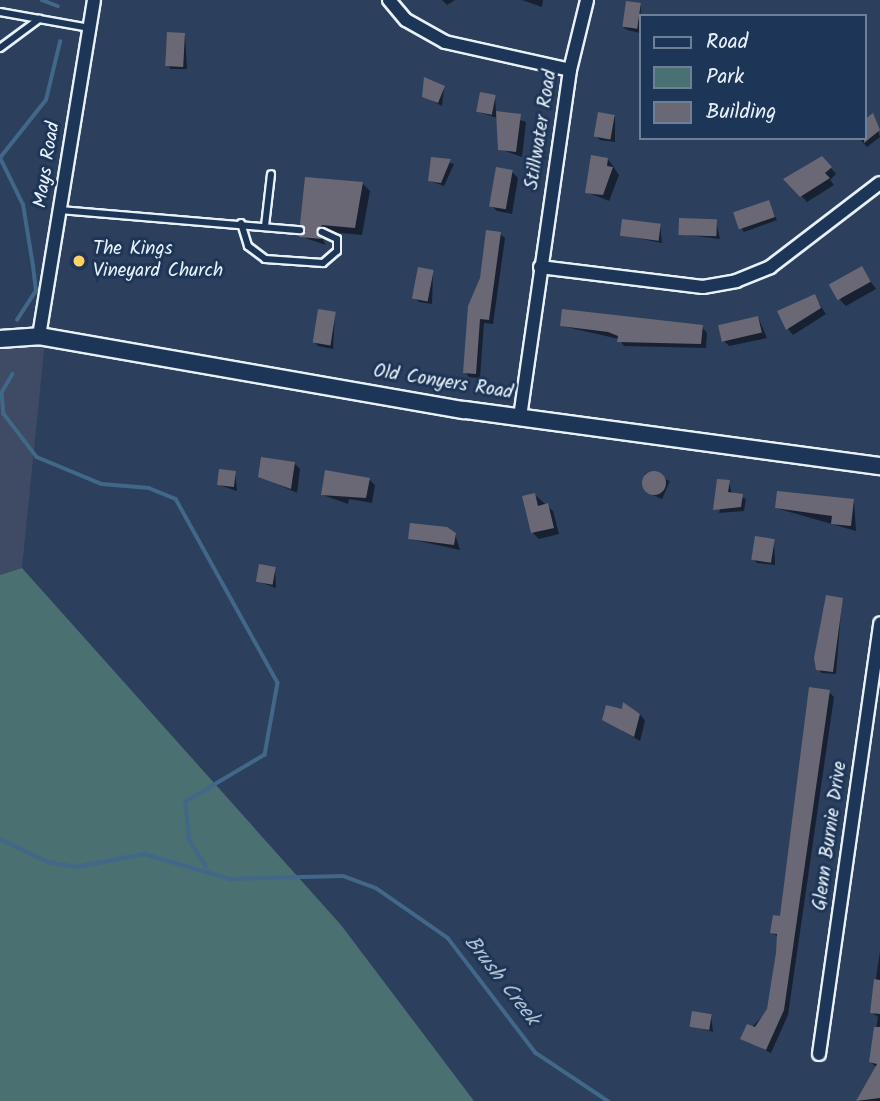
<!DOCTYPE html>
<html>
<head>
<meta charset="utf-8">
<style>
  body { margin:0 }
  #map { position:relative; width:880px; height:1101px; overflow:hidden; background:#2c3f5d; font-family:Kalam,sans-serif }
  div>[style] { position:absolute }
  .built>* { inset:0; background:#3f4b64 }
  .green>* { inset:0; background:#4b7072 }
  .shadow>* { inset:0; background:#0007 }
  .stream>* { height:3.5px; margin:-1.75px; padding:0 1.75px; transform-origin:1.75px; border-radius:1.75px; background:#416789 }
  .building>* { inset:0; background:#6a6874; transform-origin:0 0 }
  .round { border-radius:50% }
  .roads { filter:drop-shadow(2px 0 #e8f1f8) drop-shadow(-2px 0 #e8f1f8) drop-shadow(0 2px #e8f1f8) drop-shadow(0 -2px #e8f1f8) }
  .lane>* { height:6px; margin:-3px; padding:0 3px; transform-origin:3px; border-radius:3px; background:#1d3557 }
  .street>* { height:12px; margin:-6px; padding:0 6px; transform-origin:6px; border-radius:6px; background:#1d3557 }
  .secondary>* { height:16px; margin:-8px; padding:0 8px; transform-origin:8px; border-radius:8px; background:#1d3557 }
  .dots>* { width:19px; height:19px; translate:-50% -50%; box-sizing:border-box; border:4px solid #1d3557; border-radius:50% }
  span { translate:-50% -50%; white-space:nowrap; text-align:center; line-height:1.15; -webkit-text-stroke:6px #1d3557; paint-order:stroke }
  .street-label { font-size:19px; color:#e8f1f8 }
  .poi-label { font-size:19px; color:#e8f1f8 }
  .left { translate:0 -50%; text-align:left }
  .water-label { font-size:21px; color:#aec1d1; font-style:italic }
  .legend { position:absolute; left:639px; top:14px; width:228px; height:126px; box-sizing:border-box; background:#1d3557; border:2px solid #6e8097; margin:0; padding:9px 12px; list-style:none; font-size:21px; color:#e8f1f8 }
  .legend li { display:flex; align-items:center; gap:14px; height:35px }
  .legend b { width:35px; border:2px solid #6e8097 }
</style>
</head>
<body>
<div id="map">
  <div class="built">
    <div style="clip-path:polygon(46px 330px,22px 568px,0 575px,0 336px)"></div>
  </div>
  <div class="green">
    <div style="clip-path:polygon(22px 568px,341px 925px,474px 1101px,0 1101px,0 575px)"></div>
  </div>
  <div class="shadow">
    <div style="clip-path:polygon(442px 0,455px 0,447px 5px)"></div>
    <div style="clip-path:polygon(522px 0,543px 0,542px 7px)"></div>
    <div style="clip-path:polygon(641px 5px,640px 33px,627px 30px,623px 27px)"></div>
    <div style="clip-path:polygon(185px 35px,187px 69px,171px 69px,167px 65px)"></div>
    <div style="clip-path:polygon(444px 88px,442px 106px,423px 96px)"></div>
    <div style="clip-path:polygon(495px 97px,496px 112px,526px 122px,522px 157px,500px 149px,497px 118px,479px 112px)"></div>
    <div style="clip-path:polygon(873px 115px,880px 137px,867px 147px,859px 138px)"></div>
    <div style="clip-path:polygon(615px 116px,615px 142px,600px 140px,596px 136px)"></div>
    <div style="clip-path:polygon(433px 158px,454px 164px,444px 186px,430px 181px)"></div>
    <div style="clip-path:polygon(822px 158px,836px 174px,830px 180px,834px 185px,807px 202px,786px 179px)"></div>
    <div style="clip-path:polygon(608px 159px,619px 175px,609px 201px,587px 192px)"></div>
    <div style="clip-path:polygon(512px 172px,518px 178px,512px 214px,497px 211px,491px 205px)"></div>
    <div style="clip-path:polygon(362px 183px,370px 191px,362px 235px,330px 232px,323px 240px,326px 245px,302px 237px)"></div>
    <div style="clip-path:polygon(768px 202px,777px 220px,744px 232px,741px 228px)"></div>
    <div style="clip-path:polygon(716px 221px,720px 239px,680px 234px)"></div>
    <div style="clip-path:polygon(660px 225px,662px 243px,622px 235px)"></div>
    <div style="clip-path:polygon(500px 234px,505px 238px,493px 324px,484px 323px,480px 378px,469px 377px,465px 372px)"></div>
    <div style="clip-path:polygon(861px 268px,876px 289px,846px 306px,840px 300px)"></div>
    <div style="clip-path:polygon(433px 271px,432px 304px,419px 302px,415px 298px)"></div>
    <div style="clip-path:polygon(814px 296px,826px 314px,793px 335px,788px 329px)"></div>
    <div style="clip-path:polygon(335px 314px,333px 349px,318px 346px,315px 343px)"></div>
    <div style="clip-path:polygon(758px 317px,767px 338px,729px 346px,723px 340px)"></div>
    <div style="clip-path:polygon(562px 326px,702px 327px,707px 333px,706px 348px,624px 346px,619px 339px)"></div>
    <div style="clip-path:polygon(294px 463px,300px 469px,297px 493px,260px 476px)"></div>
    <div style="clip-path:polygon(235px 473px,237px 491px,219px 485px)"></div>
    <div style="clip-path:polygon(645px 473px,670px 481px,662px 499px,648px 493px)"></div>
    <div style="clip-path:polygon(369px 479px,375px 485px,372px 503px,349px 499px,348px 504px,323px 495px)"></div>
    <div style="clip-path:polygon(729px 482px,732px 494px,746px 499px,744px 511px,719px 513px)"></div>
    <div style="clip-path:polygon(535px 495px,553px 511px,559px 534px,539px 539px,533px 533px)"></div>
    <div style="clip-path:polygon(854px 501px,856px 531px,776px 508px)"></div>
    <div style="clip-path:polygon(455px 534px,460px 550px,410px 539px)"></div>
    <div style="clip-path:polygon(774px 541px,775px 565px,757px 563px,753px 559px)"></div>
    <div style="clip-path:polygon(275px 569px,276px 588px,257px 581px)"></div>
    <div style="clip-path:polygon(842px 599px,836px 674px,822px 673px,818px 669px)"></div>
    <div style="clip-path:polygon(829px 692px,834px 697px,788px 1015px,771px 1053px,742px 1038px,768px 1010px,778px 937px,772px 932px,781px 918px)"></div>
    <div style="clip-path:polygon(607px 706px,639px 713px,645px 721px,640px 741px,604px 720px)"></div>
    <div style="clip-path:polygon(880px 951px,880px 1101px,858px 1101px,877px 1068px,871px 1062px,878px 1017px,871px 1012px)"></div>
    <div style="clip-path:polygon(711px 1015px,713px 1032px,692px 1026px)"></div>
  </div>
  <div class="stream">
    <div style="left:42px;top:0;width:17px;rotate:21deg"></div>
    <div style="left:17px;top:320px;width:35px;rotate:-57deg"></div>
    <div style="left:36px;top:291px;width:25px;rotate:-97deg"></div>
    <div style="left:33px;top:266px;width:62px;rotate:-99.3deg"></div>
    <div style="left:23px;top:205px;width:52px;rotate:-116.1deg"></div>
    <div style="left:0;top:158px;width:74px;rotate:-51.6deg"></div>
    <div style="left:46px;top:100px;width:60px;rotate:-76.4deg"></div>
    <div style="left:13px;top:374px;width:22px;rotate:120deg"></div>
    <div style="left:2px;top:393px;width:21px;rotate:85deg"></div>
    <div style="left:4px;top:414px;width:54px;rotate:52.5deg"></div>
    <div style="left:37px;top:457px;width:70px;rotate:22.6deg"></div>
    <div style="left:102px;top:484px;width:47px;rotate:4.9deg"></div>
    <div style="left:149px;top:488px;width:29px;rotate:22deg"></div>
    <div style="left:176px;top:499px;width:210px;rotate:61deg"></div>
    <div style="left:278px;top:683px;width:73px;rotate:100.2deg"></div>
    <div style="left:265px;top:755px;width:92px;rotate:149.3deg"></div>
    <div style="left:186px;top:802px;width:37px;rotate:85deg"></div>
    <div style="left:189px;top:839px;width:32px;rotate:58deg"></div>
    <div style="left:0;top:839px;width:53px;rotate:25.6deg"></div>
    <div style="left:48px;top:862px;width:28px;rotate:10deg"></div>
    <div style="left:76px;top:867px;width:69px;rotate:-10.8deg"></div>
    <div style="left:144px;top:854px;width:90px;rotate:16.2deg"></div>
    <div style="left:230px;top:879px;width:113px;rotate:-1.5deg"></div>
    <div style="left:343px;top:876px;width:35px;rotate:20deg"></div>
    <div style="left:376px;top:888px;width:88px;rotate:34.8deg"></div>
    <div style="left:448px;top:938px;width:145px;rotate:52.6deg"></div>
    <div style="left:536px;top:1053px;width:87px;rotate:33.7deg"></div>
  </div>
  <div class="building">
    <div style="left:626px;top:1px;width:15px;height:26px;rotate:8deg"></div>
    <div style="left:167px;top:32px;width:18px;height:34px;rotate:3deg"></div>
    <div style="clip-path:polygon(424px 77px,445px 86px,438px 103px,422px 97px)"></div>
    <div style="left:480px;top:92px;width:16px;height:20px;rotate:11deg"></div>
    <div style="clip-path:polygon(496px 111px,521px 114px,516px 152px,498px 150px)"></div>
    <div style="left:598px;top:112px;width:17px;height:25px;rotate:10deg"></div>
    <div style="clip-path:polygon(873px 113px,880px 130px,864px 143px,864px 120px)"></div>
    <div style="clip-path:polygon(591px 155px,608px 158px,607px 166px,613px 167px,603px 195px,585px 193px)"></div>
    <div style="clip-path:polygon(822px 156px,832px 167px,825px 173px,830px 178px,800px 197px,783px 179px)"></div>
    <div style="clip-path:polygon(431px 157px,451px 159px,441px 183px,428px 181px)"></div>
    <div style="left:496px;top:167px;width:17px;height:40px;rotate:10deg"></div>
    <div style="clip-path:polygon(305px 177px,363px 182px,355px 228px,322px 225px,316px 232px,322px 239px,299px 237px,306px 231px,300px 224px)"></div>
    <div style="left:769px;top:200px;width:18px;height:38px;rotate:71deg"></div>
    <div style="left:679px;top:218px;width:38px;height:17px;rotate:2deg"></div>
    <div style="left:622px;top:219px;width:39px;height:17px;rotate:7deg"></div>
    <div style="clip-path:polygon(486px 230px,501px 232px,489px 320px,480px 319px,476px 374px,463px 373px,468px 306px,480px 278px)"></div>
    <div style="left:862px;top:266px;width:18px;height:38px;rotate:61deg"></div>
    <div style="left:418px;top:267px;width:16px;height:32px;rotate:11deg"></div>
    <div style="clip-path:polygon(815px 294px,821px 308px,786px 330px,777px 311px)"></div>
    <div style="left:318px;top:309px;width:18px;height:34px;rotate:9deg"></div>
    <div style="clip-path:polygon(562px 309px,703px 325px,701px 344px,617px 342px,618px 336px,608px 332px,560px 326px)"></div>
    <div style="left:758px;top:316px;width:17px;height:41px;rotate:77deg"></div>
    <div style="clip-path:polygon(261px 457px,295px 462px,291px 489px,258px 477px)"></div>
    <div style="left:219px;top:469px;width:17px;height:16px;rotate:7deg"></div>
    <div style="clip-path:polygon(325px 470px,370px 478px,366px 498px,321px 495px)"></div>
    <div class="round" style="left:642px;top:471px;width:24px;height:24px"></div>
    <div style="clip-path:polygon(717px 479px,730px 480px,728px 492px,743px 494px,741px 507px,713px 510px)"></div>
    <div style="clip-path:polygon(777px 491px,854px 499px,851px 526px,831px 524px,832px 516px,775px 508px)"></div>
    <div style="clip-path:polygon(535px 493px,538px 506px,548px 503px,554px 528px,531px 533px,522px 496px)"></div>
    <div style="clip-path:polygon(410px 523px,447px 527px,456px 533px,454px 545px,408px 539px)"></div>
    <div style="left:755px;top:536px;width:20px;height:24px;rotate:9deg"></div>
    <div style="left:259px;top:564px;width:17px;height:18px;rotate:10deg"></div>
    <div style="clip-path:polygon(826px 595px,843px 598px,833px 672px,816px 670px,814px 658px)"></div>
    <div style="clip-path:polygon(809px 687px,830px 690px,784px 1010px,766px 1050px,740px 1039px,747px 1024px,755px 1027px,767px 1009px,776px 952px,777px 934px,770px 933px,773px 915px,780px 916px)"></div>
    <div style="clip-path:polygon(623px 702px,640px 714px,634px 737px,602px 720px,606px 705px,622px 709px)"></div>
    <div style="clip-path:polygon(874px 979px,880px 980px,880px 1014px,870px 1013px)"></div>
    <div style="left:692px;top:1011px;width:20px;height:16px;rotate:9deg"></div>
    <div style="clip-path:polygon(874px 1027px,880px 1027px,880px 1098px,856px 1101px,877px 1064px,869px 1062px)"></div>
  </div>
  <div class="roads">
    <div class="lane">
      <div style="left:0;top:12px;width:91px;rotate:10.1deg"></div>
      <div style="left:0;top:48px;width:49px;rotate:-36.6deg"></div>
      <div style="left:60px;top:210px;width:241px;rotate:4.8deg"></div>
      <div style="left:241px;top:223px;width:24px;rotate:73deg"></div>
      <div style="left:248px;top:246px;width:21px;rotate:37deg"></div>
      <div style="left:265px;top:259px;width:58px;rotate:3.9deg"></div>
      <div style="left:323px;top:263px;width:18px;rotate:-41deg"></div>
      <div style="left:337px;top:251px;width:12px;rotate:-90deg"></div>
      <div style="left:337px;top:239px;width:17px;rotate:-155deg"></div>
      <div style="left:265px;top:226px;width:52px;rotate:-83.4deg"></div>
    </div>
    <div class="street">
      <div style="left:389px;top:0;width:26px;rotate:50deg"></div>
      <div style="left:406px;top:20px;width:45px;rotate:29.4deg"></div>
      <div style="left:445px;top:42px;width:128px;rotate:12.6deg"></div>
      <div style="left:540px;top:267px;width:164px;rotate:7deg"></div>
      <div style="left:703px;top:287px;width:34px;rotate:-10deg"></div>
      <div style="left:736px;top:281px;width:37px;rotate:-22deg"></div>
      <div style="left:770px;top:267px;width:138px;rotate:-37.4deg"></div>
      <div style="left:39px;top:336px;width:340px;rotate:-80.7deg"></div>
      <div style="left:520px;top:417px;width:351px;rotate:-81.8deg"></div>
      <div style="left:570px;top:70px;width:72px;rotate:-76.3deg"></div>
      <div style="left:819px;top:1054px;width:435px;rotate:-81.9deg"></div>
    </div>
    <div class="secondary">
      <div style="left:0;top:339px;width:39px;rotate:-4deg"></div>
      <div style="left:39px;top:336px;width:432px;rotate:9.9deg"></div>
      <div style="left:465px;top:410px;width:419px;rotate:7.7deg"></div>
    </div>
  </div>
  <div class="dots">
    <div style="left:79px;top:261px;background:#ffd166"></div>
  </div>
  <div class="street-label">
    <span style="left:542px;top:130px;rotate:-81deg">Stillwater Road</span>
    <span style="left:48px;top:165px;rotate:-81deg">Mays Road</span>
    <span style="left:443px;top:383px;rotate:9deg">Old Conyers Road</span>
    <span style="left:831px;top:836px;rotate:-82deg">Glenn Burnie Drive</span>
  </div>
  <div class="poi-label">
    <span class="left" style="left:93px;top:261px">The Kings<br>Vineyard Church</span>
  </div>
  <div class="water-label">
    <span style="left:501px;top:981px;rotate:52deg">Brush Creek</span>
  </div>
  <ul class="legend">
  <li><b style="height:9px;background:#1d3557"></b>Road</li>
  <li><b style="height:19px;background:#4b7072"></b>Park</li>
  <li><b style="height:19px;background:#6a6874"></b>Building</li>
  </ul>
</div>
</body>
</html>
